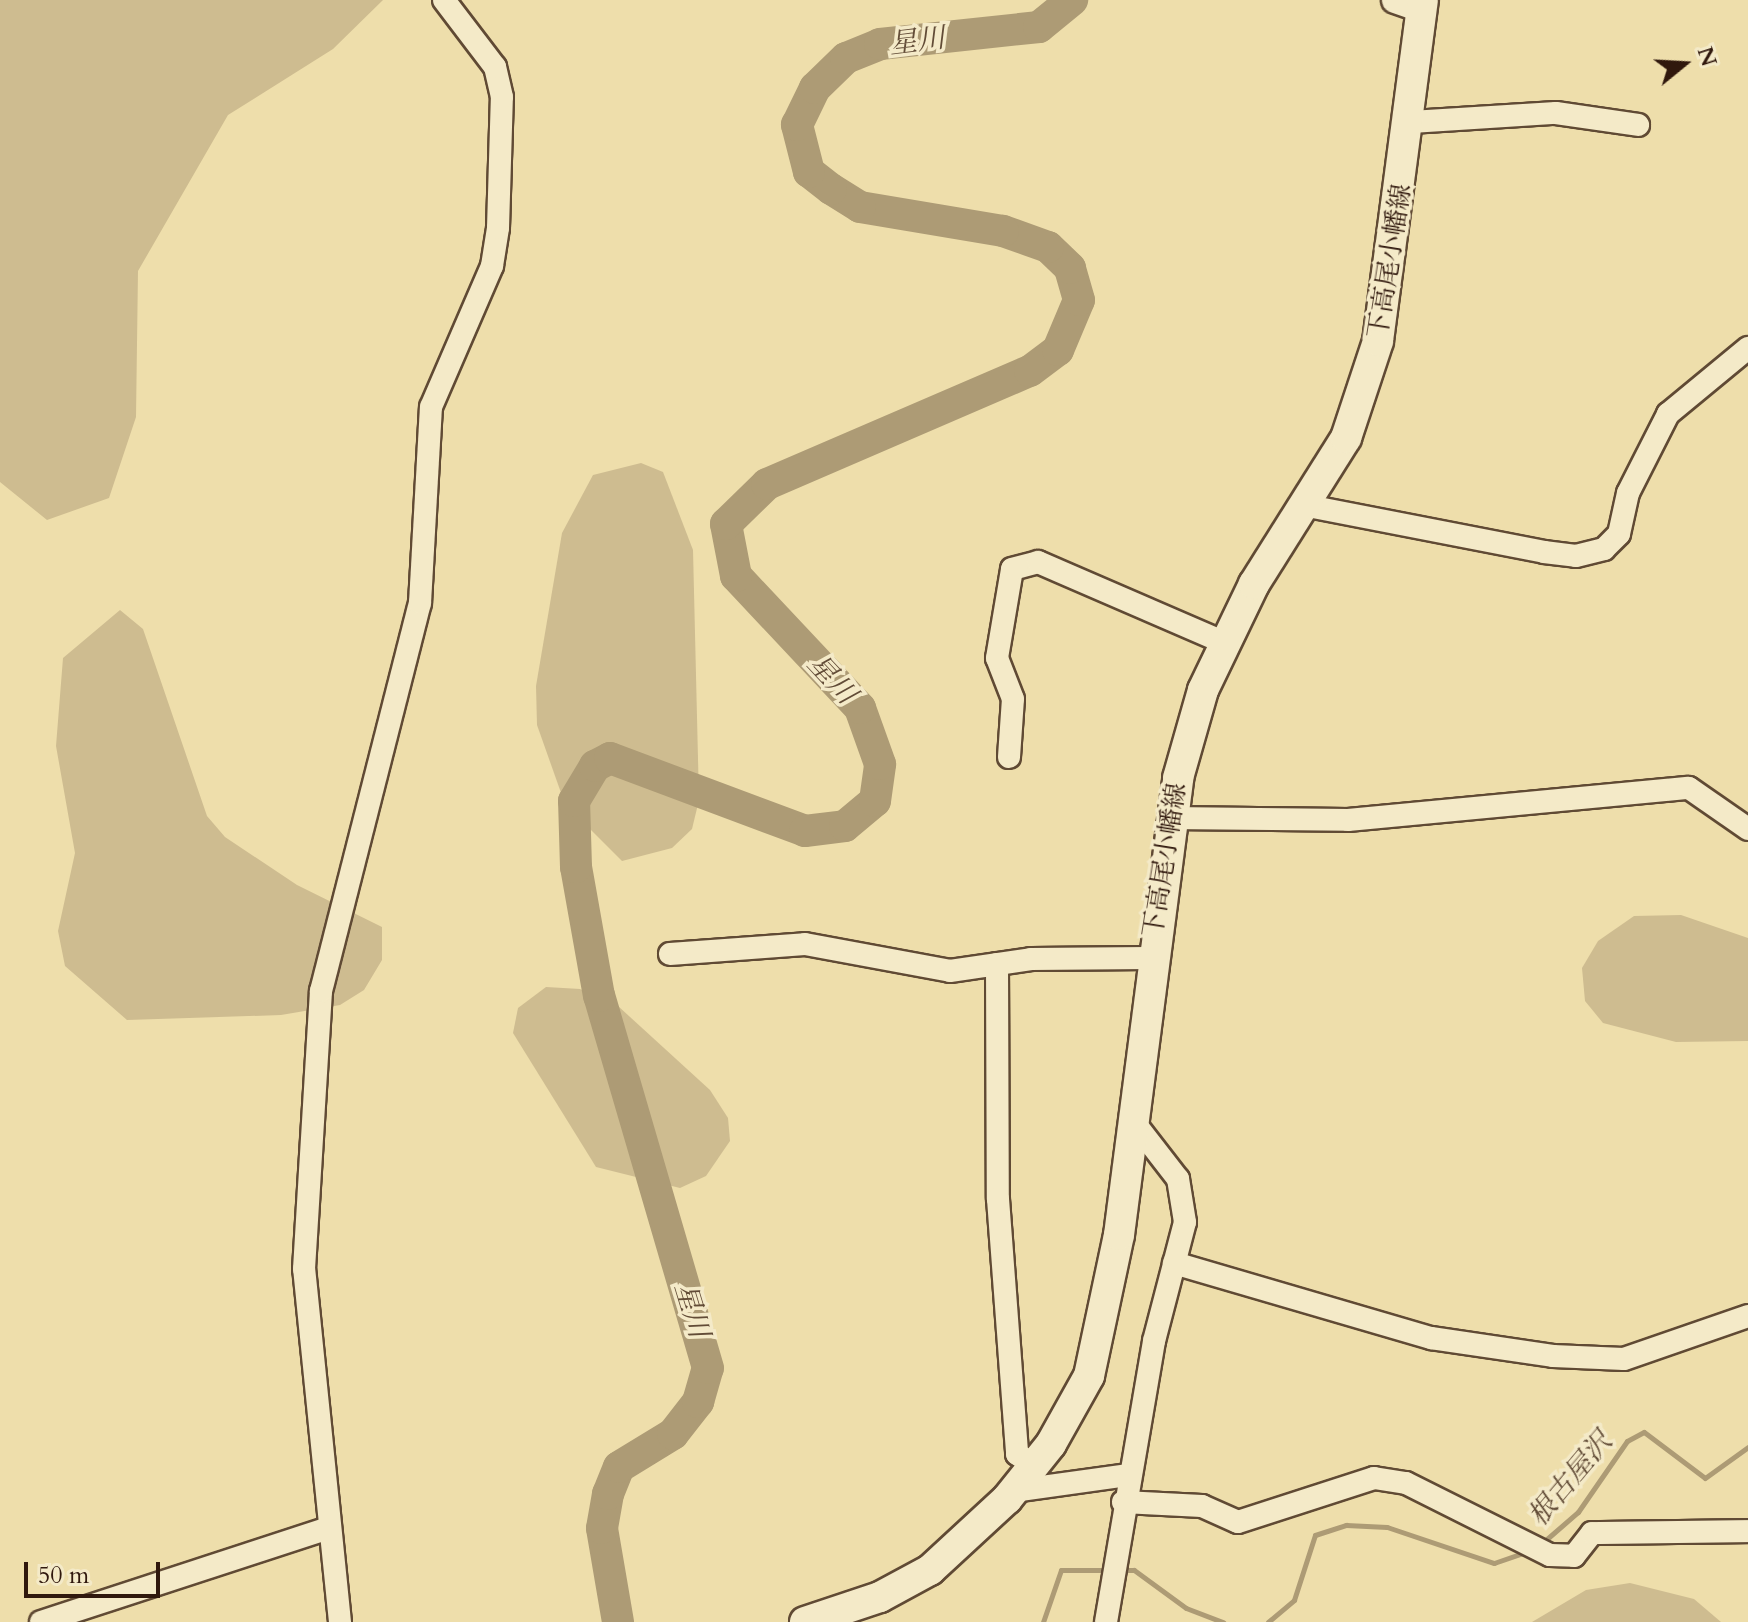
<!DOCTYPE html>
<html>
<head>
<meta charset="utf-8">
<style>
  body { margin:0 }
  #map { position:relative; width:1748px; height:1622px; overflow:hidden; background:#eedeab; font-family:Cardo,"Noto Serif JP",serif }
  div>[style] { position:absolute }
  .green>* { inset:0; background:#cebc90 }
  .stream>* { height:5px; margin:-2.5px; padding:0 2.5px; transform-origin:2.5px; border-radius:2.5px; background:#ad9b75 }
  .river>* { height:32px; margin:-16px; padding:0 16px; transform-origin:16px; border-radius:16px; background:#ad9b75 }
  .roads { filter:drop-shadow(2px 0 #604a34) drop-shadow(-2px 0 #604a34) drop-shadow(0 2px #604a34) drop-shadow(0 -2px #604a34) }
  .minor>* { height:22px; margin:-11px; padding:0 11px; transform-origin:11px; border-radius:11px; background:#f4eac8 }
  .tertiary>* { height:26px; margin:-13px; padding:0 13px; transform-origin:13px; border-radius:13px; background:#f4eac8 }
  .secondary>* { height:30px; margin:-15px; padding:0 15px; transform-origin:15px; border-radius:15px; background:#f4eac8 }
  span { translate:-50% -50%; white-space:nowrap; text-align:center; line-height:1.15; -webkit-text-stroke:7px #f4eac8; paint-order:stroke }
  .street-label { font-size:26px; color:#30180d }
  .water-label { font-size:28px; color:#624c37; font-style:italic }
  .north { position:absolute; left:1644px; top:24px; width:80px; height:80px; -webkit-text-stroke:6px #f4eac8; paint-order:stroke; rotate:72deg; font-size:22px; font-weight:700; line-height:32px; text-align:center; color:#30180d }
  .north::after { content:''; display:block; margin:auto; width:28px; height:36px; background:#30180d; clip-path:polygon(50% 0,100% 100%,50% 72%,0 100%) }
  .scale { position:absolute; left:24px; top:1562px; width:136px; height:36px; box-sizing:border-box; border:4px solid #30180d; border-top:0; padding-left:10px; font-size:24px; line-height:28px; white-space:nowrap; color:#30180d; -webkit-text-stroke:6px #f4eac8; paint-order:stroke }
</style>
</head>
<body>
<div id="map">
  <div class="green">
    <div style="clip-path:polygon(0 0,383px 0,333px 49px,228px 115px,138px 271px,136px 417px,109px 498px,47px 520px,0 482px)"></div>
    <div style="clip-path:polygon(641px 463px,663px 472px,693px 550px,699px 800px,692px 829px,672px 848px,622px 861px,565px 804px,537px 725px,536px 686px,562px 533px,593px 475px)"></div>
    <div style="clip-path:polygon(120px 610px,143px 629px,207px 816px,225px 837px,297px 885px,382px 927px,382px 960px,364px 990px,340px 1005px,281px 1015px,127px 1020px,65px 966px,58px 931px,75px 853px,56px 746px,63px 658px)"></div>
    <div style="clip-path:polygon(1681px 915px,1748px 938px,1748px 1041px,1676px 1042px,1603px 1023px,1585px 1001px,1582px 968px,1598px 941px,1634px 916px)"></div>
    <div style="clip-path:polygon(546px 987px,580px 989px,618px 1006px,710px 1090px,728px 1118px,730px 1141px,706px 1176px,680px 1188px,596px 1167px,513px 1033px,518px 1008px)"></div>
    <div style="clip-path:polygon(1630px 1583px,1694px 1599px,1721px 1622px,1532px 1622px,1586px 1590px)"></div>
  </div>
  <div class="stream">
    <div style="left:1541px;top:1544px;width:49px;rotate:-40.9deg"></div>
    <div style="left:1578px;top:1512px;width:86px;rotate:-55.4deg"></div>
    <div style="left:1627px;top:1441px;width:19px;rotate:-28deg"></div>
    <div style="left:1644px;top:1432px;width:76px;rotate:37deg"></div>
    <div style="left:1705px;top:1478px;width:53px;rotate:-35.8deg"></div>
    <div style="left:1119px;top:1570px;width:15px"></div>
    <div style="left:1134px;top:1570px;width:64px;rotate:36.2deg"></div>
    <div style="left:1186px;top:1608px;width:40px;rotate:21deg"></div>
    <div style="left:1043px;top:1622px;width:55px;rotate:-70.9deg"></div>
    <div style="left:1061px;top:1570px;width:48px"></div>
    <div style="left:1268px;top:1622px;width:34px;rotate:-40deg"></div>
    <div style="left:1294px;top:1600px;width:68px;rotate:-72.1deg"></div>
    <div style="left:1315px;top:1535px;width:33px;rotate:-18deg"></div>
    <div style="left:1346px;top:1525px;width:41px;rotate:2.8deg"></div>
    <div style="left:1387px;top:1527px;width:113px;rotate:18.6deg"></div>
    <div style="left:1494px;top:1563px;width:37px;rotate:-19deg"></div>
  </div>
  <div class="river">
    <div style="left:618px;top:1622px;width:95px;rotate:-99.7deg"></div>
    <div style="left:602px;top:1528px;width:35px;rotate:-80deg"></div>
    <div style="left:608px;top:1494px;width:29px;rotate:-68deg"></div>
    <div style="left:619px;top:1467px;width:63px;rotate:-31.4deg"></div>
    <div style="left:673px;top:1434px;width:41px;rotate:-52deg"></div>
    <div style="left:698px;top:1402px;width:35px;rotate:-74deg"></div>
    <div style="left:708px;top:1368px;width:388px;rotate:-106.3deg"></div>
    <div style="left:599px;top:996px;width:131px;rotate:-100.1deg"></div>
    <div style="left:576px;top:867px;width:66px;rotate:-91.7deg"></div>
    <div style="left:574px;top:801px;width:41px;rotate:-59deg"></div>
    <div style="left:595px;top:766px;width:17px;rotate:-28deg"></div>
    <div style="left:610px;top:758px;width:208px;rotate:20.5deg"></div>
    <div style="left:805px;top:831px;width:40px;rotate:-7.1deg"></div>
    <div style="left:845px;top:826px;width:39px;rotate:-40deg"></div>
    <div style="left:875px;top:801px;width:37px;rotate:-82deg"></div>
    <div style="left:880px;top:764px;width:59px;rotate:-109.7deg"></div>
    <div style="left:860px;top:708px;width:181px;rotate:-133.2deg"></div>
    <div style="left:736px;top:576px;width:53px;rotate:-100.9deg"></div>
    <div style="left:726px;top:524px;width:57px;rotate:-44.3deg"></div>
    <div style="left:767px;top:484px;width:286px;rotate:-23.3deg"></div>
    <div style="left:1030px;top:371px;width:35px;rotate:-37deg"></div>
    <div style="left:1058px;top:350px;width:54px;rotate:-67.2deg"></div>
    <div style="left:1079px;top:300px;width:33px;rotate:-106deg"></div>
    <div style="left:1070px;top:268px;width:30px;rotate:-136deg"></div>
    <div style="left:1048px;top:247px;width:48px;rotate:-160.4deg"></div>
    <div style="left:1003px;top:231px;width:145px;rotate:-170.5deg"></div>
    <div style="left:860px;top:207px;width:34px;rotate:-148deg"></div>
    <div style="left:831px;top:189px;width:28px;rotate:-142deg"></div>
    <div style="left:809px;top:172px;width:49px;rotate:-104.3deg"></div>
    <div style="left:797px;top:125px;width:41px;rotate:-64.1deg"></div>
    <div style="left:815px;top:88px;width:43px;rotate:-44.1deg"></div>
    <div style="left:846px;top:58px;width:37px;rotate:-22deg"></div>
    <div style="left:880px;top:44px;width:160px;rotate:-6.1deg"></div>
    <div style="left:1039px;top:27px;width:43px;rotate:-39.3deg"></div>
  </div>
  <div class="roads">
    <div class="minor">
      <div style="left:1411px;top:122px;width:145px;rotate:-3.6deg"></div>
      <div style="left:1556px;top:113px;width:83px;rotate:8.3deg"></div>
      <div style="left:1308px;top:506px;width:240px;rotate:11deg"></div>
      <div style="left:1544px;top:552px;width:32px;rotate:7deg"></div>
      <div style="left:1576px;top:556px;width:29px;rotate:-14deg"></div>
      <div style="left:1604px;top:549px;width:21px;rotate:-45deg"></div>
      <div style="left:1619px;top:534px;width:42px;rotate:-77.6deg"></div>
      <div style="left:1628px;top:493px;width:89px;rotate:-63.1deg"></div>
      <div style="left:1668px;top:414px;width:104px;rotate:-39.5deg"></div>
      <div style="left:1009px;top:757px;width:58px;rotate:-86.1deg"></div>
      <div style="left:1013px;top:699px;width:44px;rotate:-111.3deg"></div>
      <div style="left:997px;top:658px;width:90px;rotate:-80.4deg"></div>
      <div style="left:1012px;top:569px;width:27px;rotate:-15deg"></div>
      <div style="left:1038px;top:562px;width:204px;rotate:23.4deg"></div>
      <div style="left:1169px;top:818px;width:179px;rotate:0.6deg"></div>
      <div style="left:1348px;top:820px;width:342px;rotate:-5.4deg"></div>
      <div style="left:1689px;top:788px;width:72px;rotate:34.8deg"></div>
      <div style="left:670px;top:954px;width:135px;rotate:-4.2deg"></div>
      <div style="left:805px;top:944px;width:147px;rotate:10.5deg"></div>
      <div style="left:950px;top:971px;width:82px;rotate:-8.4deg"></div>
      <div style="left:1031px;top:959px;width:118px;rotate:-0.5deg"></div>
      <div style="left:997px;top:964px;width:235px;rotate:89.8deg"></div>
      <div style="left:998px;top:1199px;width:256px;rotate:85.7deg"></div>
      <div style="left:1017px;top:1454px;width:20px;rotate:33deg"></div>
      <div style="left:1174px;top:1263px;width:268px;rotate:16.3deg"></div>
      <div style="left:1431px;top:1338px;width:123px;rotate:8.4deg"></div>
      <div style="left:1553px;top:1356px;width:71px;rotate:2.4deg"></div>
      <div style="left:1624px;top:1359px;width:131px;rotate:-19.1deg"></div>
      <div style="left:1013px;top:1491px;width:117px;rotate:-7.9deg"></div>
      <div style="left:1123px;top:1502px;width:79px;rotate:2.9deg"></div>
      <div style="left:1202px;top:1506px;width:39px;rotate:24deg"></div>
      <div style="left:1238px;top:1522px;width:143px;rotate:-17.9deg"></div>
      <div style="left:1374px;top:1478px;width:32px;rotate:9deg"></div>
      <div style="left:1406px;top:1483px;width:161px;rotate:26.6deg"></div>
      <div style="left:1550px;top:1555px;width:24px;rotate:2deg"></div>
      <div style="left:1574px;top:1556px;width:29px;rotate:-52deg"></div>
      <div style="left:1592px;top:1533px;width:156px;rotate:-0.7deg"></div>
      <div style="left:41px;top:1622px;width:303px;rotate:-18.1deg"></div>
      <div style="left:340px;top:1622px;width:355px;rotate:-95.8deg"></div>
      <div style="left:304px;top:1269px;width:279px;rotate:-86.5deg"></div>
      <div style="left:321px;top:991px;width:400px;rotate:-75.7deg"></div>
      <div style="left:420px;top:603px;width:196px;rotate:-86.8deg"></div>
      <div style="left:431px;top:407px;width:154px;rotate:-66.6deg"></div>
      <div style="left:492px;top:266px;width:38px;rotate:-81deg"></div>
      <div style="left:498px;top:228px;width:131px;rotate:-88.3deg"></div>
      <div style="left:502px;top:97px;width:31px;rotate:-103deg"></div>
      <div style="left:495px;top:67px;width:84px;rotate:-127.3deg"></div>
      <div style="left:1106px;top:1622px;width:285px;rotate:-80.3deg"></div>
      <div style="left:1154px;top:1341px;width:123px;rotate:-75.4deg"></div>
      <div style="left:1185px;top:1222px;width:44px;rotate:-99.2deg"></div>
      <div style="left:1178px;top:1179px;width:73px;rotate:-127.8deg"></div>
    </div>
    <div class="tertiary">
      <div style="left:1395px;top:0;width:28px;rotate:19deg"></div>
    </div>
    <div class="secondary">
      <div style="left:805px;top:1622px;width:79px;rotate:-18.4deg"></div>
      <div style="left:880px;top:1597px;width:57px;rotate:-28.4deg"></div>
      <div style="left:930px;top:1570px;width:105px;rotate:-42.7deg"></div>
      <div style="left:1007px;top:1499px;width:70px;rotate:-51.3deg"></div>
      <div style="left:1051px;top:1444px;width:78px;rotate:-60.8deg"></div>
      <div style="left:1089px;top:1376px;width:144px;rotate:-78deg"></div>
      <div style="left:1119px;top:1235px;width:461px;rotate:-82.6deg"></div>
      <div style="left:1178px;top:778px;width:91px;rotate:-74.1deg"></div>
      <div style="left:1203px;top:690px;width:118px;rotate:-64.3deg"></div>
      <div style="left:1254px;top:584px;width:173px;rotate:-57.8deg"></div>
      <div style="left:1346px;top:438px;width:102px;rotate:-71.7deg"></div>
      <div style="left:1378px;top:341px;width:344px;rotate:-82.5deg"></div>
    </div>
  </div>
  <div class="street-label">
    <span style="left:1390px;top:261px;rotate:-81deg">下高尾小幡線</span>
    <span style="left:1165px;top:860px;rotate:-81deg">下高尾小幡線</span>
  </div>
  <div class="water-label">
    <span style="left:917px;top:41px;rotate:-7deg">星川</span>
    <span style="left:832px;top:679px;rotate:47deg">星川</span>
    <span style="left:692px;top:1310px;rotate:73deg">星川</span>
    <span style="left:1570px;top:1479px;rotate:-50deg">根古屋沢</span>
  </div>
  <div class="north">N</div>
  <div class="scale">50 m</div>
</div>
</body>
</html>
